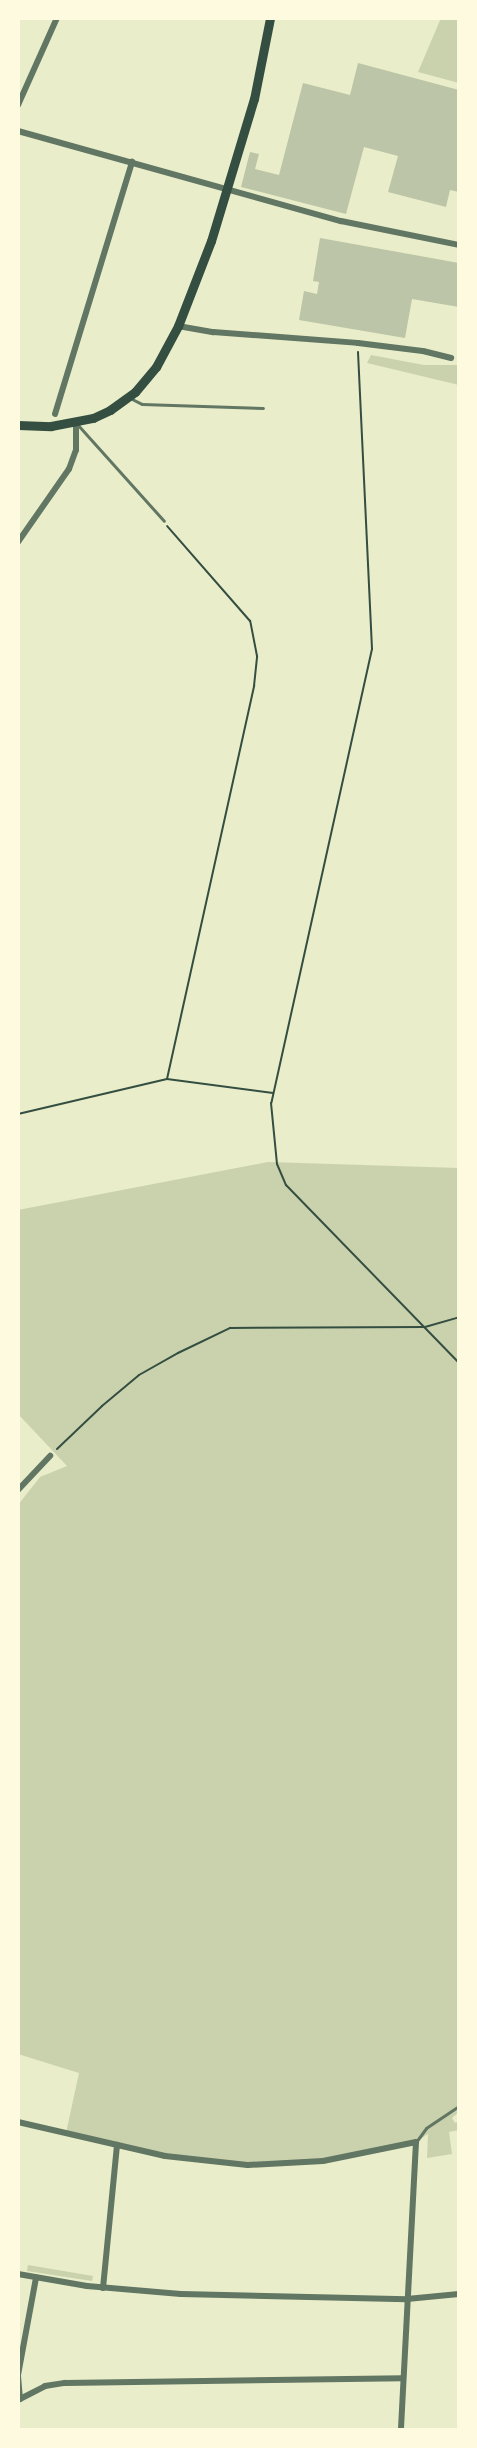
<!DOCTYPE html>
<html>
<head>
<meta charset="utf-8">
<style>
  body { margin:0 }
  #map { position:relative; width:477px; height:2448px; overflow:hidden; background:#e9edc9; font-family:Signika,sans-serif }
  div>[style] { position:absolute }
  .green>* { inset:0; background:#cad2ad }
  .building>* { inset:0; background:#bcc5a7 }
  .path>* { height:2px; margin:-1px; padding:0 1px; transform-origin:1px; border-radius:1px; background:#344e41 }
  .service>* { height:3px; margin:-1.5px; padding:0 1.5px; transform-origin:1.5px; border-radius:1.5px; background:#617663 }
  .minor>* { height:6px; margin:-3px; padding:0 3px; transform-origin:3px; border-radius:3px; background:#617663 }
  .secondary>* { height:9px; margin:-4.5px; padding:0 4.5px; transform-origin:4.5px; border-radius:4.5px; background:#344e41 }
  span { translate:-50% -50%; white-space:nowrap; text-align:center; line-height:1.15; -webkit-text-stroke:6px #fefae0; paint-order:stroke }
  .frame { position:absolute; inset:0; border:20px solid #fefae0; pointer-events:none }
</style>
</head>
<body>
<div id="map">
  <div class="green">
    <div style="clip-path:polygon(441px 18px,459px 18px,459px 83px,418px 72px)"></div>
    <div style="clip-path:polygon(371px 355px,424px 365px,459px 365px,459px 385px,367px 363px)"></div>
    <div style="clip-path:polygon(268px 1162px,459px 1168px,459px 2112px,452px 2118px,455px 2123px,459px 2121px,459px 2130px,449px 2132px,452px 2154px,427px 2158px,428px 2134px,416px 2142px,323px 2161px,212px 2163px,66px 2133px,79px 2073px,18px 2054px,18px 1505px,40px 1477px,67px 1466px,18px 1414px,18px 1210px)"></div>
    <div style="clip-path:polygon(28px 2265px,93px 2276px,92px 2281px,27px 2271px)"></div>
  </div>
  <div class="building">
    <div style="clip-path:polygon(358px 63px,459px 90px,459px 192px,450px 190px,446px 207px,388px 192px,398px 156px,364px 147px,346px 214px,241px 187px,250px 152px,259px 154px,255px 169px,279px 175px,303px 83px,350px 95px)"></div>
    <div style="clip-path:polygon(320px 238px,459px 263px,459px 307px,412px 299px,405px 338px,299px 320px,304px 291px,317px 294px,319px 282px,313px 281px)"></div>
  </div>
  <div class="path">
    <div style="left:358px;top:352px;width:297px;rotate:87.3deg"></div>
    <div style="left:372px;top:649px;width:465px;rotate:102.5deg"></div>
    <div style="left:271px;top:1103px;width:61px;rotate:84.4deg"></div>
    <div style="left:277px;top:1164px;width:23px;rotate:67deg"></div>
    <div style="left:286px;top:1185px;width:248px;rotate:45.8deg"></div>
    <div style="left:167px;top:1079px;width:403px;rotate:-77.5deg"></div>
    <div style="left:254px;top:686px;width:30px;rotate:-84deg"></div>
    <div style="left:257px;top:656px;width:36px;rotate:-101deg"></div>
    <div style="left:250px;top:621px;width:126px;rotate:-131.1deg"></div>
    <div style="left:18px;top:1114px;width:153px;rotate:-13.2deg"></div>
    <div style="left:167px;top:1079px;width:107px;rotate:7.5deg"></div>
    <div style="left:57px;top:1449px;width:62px;rotate:-43.7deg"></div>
    <div style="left:102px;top:1406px;width:48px;rotate:-40deg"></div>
    <div style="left:139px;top:1375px;width:45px;rotate:-29.4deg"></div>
    <div style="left:178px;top:1353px;width:58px;rotate:-25.7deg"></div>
    <div style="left:230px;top:1328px;width:195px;rotate:-0.3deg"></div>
    <div style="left:425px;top:1327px;width:35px;rotate:-16deg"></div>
  </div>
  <div class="service">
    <div style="left:130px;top:398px;width:13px;rotate:27deg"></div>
    <div style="left:142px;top:404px;width:121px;rotate:1.9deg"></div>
    <div style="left:77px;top:424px;width:130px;rotate:48.1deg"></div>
    <div style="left:416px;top:2142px;width:17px;rotate:-54deg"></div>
    <div style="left:426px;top:2128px;width:40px;rotate:-34deg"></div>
  </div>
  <div class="minor">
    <div style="left:18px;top:105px;width:95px;rotate:-65.9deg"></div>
    <div style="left:18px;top:131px;width:335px;rotate:15.6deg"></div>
    <div style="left:341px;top:221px;width:120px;rotate:11.5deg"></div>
    <div style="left:178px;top:326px;width:36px;rotate:10deg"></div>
    <div style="left:213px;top:332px;width:145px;rotate:4.3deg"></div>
    <div style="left:358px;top:343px;width:65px;rotate:7deg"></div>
    <div style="left:423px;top:351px;width:29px;rotate:14deg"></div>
    <div style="left:55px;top:414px;width:264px;rotate:-73deg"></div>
    <div style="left:18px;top:542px;width:89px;rotate:-55.1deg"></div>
    <div style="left:69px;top:469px;width:20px;rotate:-70deg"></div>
    <div style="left:76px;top:450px;width:27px;rotate:-90deg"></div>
    <div style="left:18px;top:1490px;width:47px;rotate:-46.7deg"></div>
    <div style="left:18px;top:2122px;width:151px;rotate:13deg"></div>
    <div style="left:165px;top:2156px;width:83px;rotate:6.2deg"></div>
    <div style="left:248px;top:2165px;width:75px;rotate:-3.1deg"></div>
    <div style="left:323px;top:2161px;width:95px;rotate:-11.5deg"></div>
    <div style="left:416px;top:2142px;width:288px;rotate:93deg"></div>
    <div style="left:18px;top:2274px;width:70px;rotate:9.9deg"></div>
    <div style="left:87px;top:2286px;width:94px;rotate:4.9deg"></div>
    <div style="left:181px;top:2294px;width:226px;rotate:1.3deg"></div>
    <div style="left:407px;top:2299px;width:52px;rotate:-5.5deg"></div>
    <div style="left:103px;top:2288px;width:144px;rotate:-84.4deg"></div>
    <div style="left:20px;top:2399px;width:24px;rotate:-95deg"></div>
    <div style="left:18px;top:2375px;width:99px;rotate:-79.5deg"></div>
    <div style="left:18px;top:2400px;width:30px;rotate:-27deg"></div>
    <div style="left:45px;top:2386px;width:20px;rotate:-9deg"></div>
    <div style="left:65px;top:2383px;width:338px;rotate:-0.8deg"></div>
  </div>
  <div class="secondary">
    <div style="left:18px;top:425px;width:33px;rotate:2deg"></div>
    <div style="left:51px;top:426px;width:43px;rotate:-10.8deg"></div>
    <div style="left:93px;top:418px;width:19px;rotate:-25deg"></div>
    <div style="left:110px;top:410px;width:31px;rotate:-36deg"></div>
    <div style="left:135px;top:392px;width:33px;rotate:-50deg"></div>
    <div style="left:156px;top:367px;width:47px;rotate:-61.8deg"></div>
    <div style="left:178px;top:326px;width:91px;rotate:-68.8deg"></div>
    <div style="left:211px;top:241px;width:148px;rotate:-73.2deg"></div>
    <div style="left:254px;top:99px;width:83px;rotate:-78.8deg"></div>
  </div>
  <div class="frame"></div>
</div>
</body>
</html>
